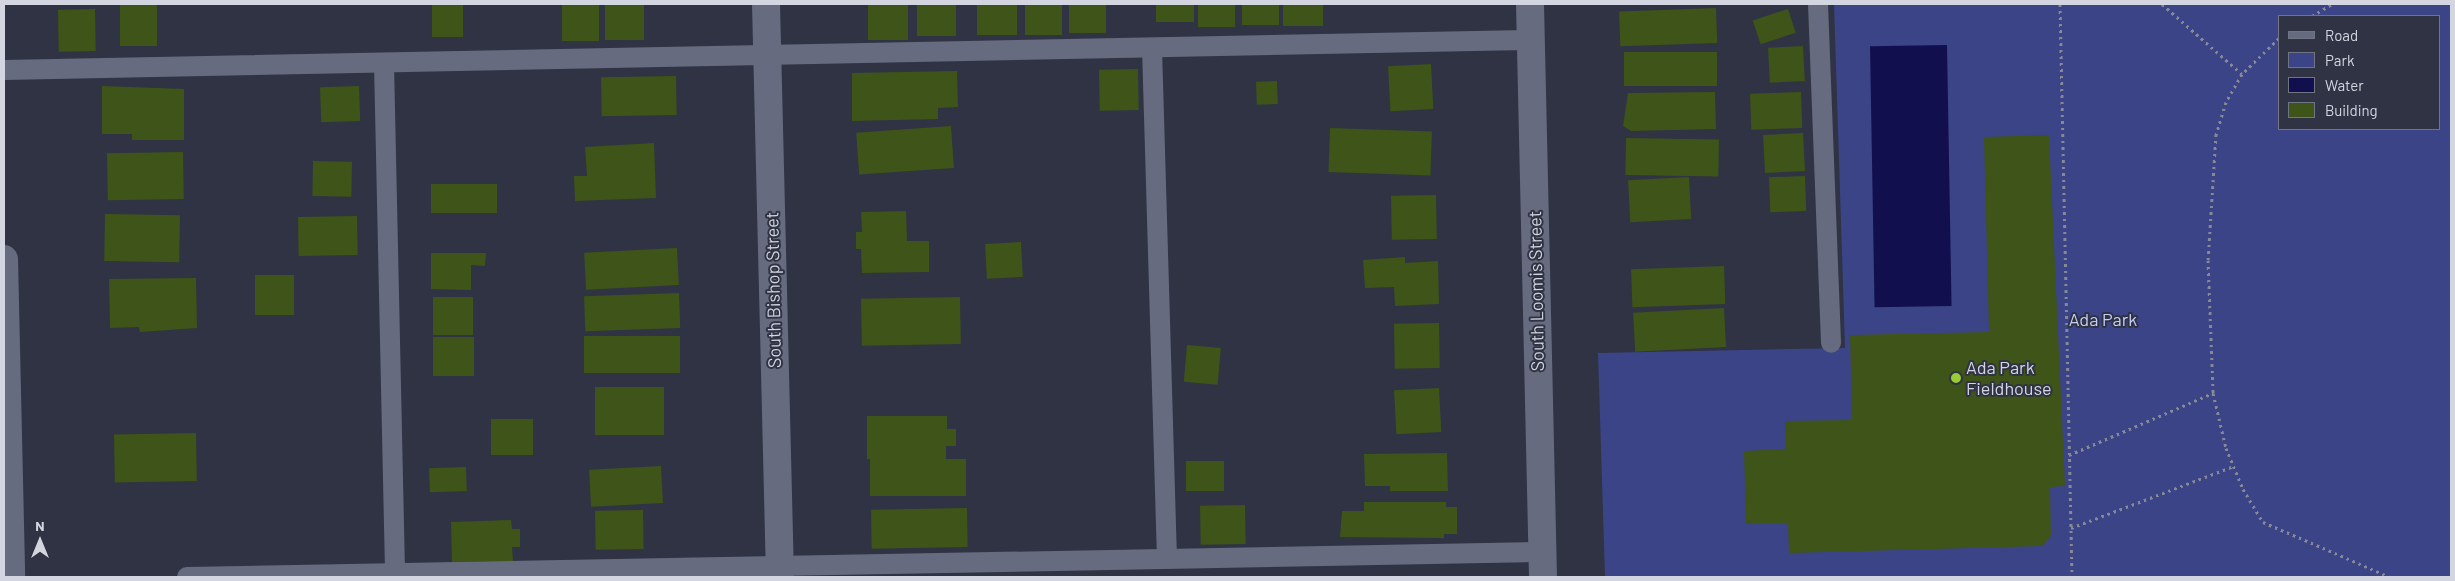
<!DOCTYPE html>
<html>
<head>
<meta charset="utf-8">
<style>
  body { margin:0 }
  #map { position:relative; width:2455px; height:581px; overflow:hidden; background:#2f3344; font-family:Barlow,sans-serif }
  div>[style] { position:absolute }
  .green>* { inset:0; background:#3b4486 }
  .water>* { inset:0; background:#120f4e; transform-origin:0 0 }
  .building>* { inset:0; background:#3f5418; transform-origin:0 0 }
  .path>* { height:3px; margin-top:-1.5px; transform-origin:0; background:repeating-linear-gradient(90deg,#868997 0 2.5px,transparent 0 6.5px) }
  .lane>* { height:20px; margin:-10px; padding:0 10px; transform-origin:10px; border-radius:10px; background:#666b7f }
  .street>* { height:28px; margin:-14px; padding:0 14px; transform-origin:14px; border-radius:14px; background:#666b7f }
  .dots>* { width:14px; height:14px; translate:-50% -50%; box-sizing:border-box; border:2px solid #2f3344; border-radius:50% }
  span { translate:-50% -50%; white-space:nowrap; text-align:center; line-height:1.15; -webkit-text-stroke:4px #2f3344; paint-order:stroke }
  .street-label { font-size:18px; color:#d3d6e1 }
  .park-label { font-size:18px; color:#c5cef5 }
  .poi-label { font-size:18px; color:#d3d6e1 }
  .left { translate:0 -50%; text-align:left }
  .frame { position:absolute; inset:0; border:5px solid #d3d6e1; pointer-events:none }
  .legend { position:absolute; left:2278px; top:15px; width:162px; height:115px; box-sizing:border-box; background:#2f3344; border:1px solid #717483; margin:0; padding:6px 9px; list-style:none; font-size:15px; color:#d3d6e1 }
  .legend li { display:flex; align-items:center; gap:10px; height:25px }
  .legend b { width:25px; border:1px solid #717483 }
  .north { position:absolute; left:15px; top:516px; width:50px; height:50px; -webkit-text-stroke:4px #2f3344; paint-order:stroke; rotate:0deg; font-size:14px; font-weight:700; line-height:20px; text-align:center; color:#d3d6e1 }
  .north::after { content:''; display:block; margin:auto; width:18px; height:22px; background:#d3d6e1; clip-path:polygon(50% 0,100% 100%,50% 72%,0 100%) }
</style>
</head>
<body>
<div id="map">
  <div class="green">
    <div style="clip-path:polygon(evenodd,1834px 4px,2451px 4px,2451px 577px,1605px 577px,1598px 353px,1845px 348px,1834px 4px,2279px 16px,2439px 16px,2439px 129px,2279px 129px,2279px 16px)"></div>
  </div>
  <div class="water">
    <div style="left:1947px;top:45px;width:261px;height:77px;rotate:89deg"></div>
  </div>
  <div class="building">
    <div style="left:120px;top:4px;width:37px;height:42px"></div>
    <div style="left:432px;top:4px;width:31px;height:33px"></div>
    <div style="left:562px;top:4px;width:37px;height:37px"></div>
    <div style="left:605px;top:4px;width:39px;height:36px"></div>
    <div style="left:868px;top:4px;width:40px;height:36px"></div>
    <div style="left:917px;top:4px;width:39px;height:32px"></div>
    <div style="left:977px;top:4px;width:40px;height:31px"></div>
    <div style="left:1025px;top:4px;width:37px;height:31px"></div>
    <div style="left:1069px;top:4px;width:37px;height:29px"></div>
    <div style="left:1156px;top:4px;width:38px;height:18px"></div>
    <div style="left:1198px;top:4px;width:37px;height:23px"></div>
    <div style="left:1242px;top:4px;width:37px;height:21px"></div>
    <div style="left:1283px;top:4px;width:40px;height:22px"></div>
    <div style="left:1716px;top:8px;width:35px;height:97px;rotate:88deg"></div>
    <div style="left:95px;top:9px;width:42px;height:37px;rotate:89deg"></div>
    <div style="left:1788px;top:9px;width:25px;height:37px;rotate:72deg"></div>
    <div style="left:1803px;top:46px;width:35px;height:35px;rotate:87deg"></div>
    <div style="left:1624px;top:52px;width:93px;height:34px"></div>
    <div style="left:1431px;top:64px;width:45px;height:43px;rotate:87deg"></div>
    <div style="left:1138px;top:69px;width:41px;height:39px;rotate:89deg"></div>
    <div style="clip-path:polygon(957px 71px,958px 107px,938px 108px,938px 119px,852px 121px,852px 73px)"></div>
    <div style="left:676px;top:76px;width:39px;height:75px;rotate:89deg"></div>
    <div style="left:1277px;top:81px;width:23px;height:21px;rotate:88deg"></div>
    <div style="clip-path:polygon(102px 86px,184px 89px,184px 140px,132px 140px,132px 134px,102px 134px)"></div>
    <div style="left:359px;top:86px;width:35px;height:39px;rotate:88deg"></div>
    <div style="clip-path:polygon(1715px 92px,1716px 129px,1631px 131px,1623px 126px,1628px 93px)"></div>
    <div style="left:1801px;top:92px;width:36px;height:51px;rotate:88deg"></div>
    <div style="left:951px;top:126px;width:42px;height:95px;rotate:86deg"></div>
    <div style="left:1330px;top:128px;width:102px;height:44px;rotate:2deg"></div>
    <div style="left:1803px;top:133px;width:38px;height:40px;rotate:87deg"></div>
    <div style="clip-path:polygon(2049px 135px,2065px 486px,2050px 487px,2051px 536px,2042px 546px,1789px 553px,1788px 523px,1746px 524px,1744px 451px,1786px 449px,1785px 421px,1852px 420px,1850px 335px,1989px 332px,1984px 137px)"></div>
    <div style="left:1626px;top:138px;width:93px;height:37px;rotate:1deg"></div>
    <div style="clip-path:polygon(654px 143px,656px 198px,575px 201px,574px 176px,587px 176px,585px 147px)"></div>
    <div style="left:183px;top:152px;width:47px;height:76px;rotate:89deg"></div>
    <div style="left:313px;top:161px;width:39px;height:35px;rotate:1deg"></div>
    <div style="left:1805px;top:176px;width:35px;height:36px;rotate:88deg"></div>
    <div style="left:1689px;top:177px;width:42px;height:61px;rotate:87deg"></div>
    <div style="left:497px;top:184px;width:29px;height:66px;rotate:90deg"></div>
    <div style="left:1436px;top:195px;width:44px;height:45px;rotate:89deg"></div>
    <div style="clip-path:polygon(906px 211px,907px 241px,929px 241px,929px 272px,862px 273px,861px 249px,856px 249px,856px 232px,862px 232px,861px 212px)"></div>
    <div style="left:105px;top:214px;width:75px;height:47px;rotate:1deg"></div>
    <div style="left:357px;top:216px;width:39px;height:59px;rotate:89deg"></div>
    <div style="left:1021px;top:242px;width:35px;height:36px;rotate:87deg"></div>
    <div style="left:677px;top:248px;width:37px;height:93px;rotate:87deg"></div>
    <div style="clip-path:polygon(431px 253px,486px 253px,485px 266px,471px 265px,471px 290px,431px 289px)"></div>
    <div style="clip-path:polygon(1405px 257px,1405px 263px,1438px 261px,1439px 304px,1395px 306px,1394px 287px,1365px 288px,1363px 260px)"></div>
    <div style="left:1724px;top:266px;width:38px;height:93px;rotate:88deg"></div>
    <div style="left:255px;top:275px;width:39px;height:40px"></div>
    <div style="clip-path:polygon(196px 278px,197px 328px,140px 332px,139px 327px,110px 328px,109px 279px)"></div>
    <div style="left:679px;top:293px;width:35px;height:95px;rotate:88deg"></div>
    <div style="left:433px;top:297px;width:40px;height:38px"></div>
    <div style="left:960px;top:297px;width:47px;height:99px;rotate:89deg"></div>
    <div style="left:1724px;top:308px;width:39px;height:91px;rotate:87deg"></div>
    <div style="left:1439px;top:323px;width:45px;height:45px;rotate:89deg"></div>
    <div style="left:680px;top:336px;width:37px;height:96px;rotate:90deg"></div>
    <div style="left:433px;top:337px;width:41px;height:39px"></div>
    <div style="left:1187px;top:345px;width:34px;height:37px;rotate:5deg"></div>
    <div style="left:664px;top:387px;width:48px;height:69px;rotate:90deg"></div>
    <div style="left:1439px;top:388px;width:44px;height:45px;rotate:87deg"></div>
    <div style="clip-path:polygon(867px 416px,947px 416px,947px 429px,956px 429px,956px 446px,946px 446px,946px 459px,867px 459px)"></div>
    <div style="left:491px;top:419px;width:42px;height:36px"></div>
    <div style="left:196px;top:433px;width:48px;height:82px;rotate:89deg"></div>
    <div style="clip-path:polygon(1447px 453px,1448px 491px,1390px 491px,1390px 486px,1365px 486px,1364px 454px)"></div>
    <div style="left:966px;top:459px;width:37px;height:96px;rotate:90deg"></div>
    <div style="left:1186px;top:461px;width:38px;height:30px"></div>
    <div style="left:661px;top:466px;width:37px;height:72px;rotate:87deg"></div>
    <div style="left:466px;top:467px;width:24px;height:37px;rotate:88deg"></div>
    <div style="clip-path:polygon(1364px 502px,1446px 502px,1446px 507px,1457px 507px,1457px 534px,1444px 534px,1444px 538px,1340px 537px,1342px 511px,1364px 511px)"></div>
    <div style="left:1245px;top:505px;width:39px;height:45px;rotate:89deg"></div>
    <div style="left:967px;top:508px;width:39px;height:96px;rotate:89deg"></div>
    <div style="left:643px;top:510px;width:39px;height:48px;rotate:89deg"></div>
    <div style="clip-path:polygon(511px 520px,512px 529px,520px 529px,520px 547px,512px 547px,513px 561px,452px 562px,451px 522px)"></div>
  </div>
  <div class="path">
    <div style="left:2060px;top:4px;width:573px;rotate:88.8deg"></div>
    <div style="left:2162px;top:4px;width:106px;rotate:41.2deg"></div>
    <div style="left:2312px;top:16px;width:23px;rotate:-31deg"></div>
    <div style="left:2279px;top:38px;width:52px;rotate:135.8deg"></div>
    <div style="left:2242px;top:74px;width:32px;rotate:120deg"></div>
    <div style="left:2226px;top:102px;width:34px;rotate:107deg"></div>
    <div style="left:2216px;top:134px;width:126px;rotate:93.6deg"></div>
    <div style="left:2208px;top:260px;width:133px;rotate:87.8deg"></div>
    <div style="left:2213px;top:393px;width:57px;rotate:76.7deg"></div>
    <div style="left:2226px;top:448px;width:44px;rotate:67.5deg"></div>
    <div style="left:2243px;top:489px;width:39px;rotate:59deg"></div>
    <div style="left:2263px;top:522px;width:138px;rotate:23.4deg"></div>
    <div style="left:2069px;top:455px;width:157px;rotate:-23.3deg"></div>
    <div style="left:2071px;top:528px;width:174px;rotate:-20.8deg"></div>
  </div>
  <div class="lane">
    <div style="left:1818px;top:4px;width:339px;rotate:87.8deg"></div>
    <div style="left:1152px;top:48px;width:510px;rotate:88.32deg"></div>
    <div style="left:384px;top:63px;width:510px;rotate:88.76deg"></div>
    <div style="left:4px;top:70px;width:1526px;rotate:-1.13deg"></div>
    <div style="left:187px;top:577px;width:1356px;rotate:-1.06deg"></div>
  </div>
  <div class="street">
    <div style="left:766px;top:4px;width:573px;rotate:88.6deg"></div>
    <div style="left:1530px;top:4px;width:573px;rotate:88.7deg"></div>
    <div style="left:4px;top:259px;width:318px;rotate:88.7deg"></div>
  </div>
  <div class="dots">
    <div style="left:1956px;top:378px;background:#99cb35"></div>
  </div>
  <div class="street-label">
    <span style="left:773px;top:290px;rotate:-91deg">South Bishop Street</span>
    <span style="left:1536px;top:291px;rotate:-91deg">South Loomis Street</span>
  </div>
  <div class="park-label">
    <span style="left:2103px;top:319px">Ada Park</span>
  </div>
  <div class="poi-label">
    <span class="left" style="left:1966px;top:378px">Ada Park<br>Fieldhouse</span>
  </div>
  <div class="frame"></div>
  <ul class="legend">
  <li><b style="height:6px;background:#666b7f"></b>Road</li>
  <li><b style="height:14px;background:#3b4486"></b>Park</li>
  <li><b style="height:14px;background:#120f4e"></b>Water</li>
  <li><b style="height:14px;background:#3f5418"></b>Building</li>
  </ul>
  <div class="north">N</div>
</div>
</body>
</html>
